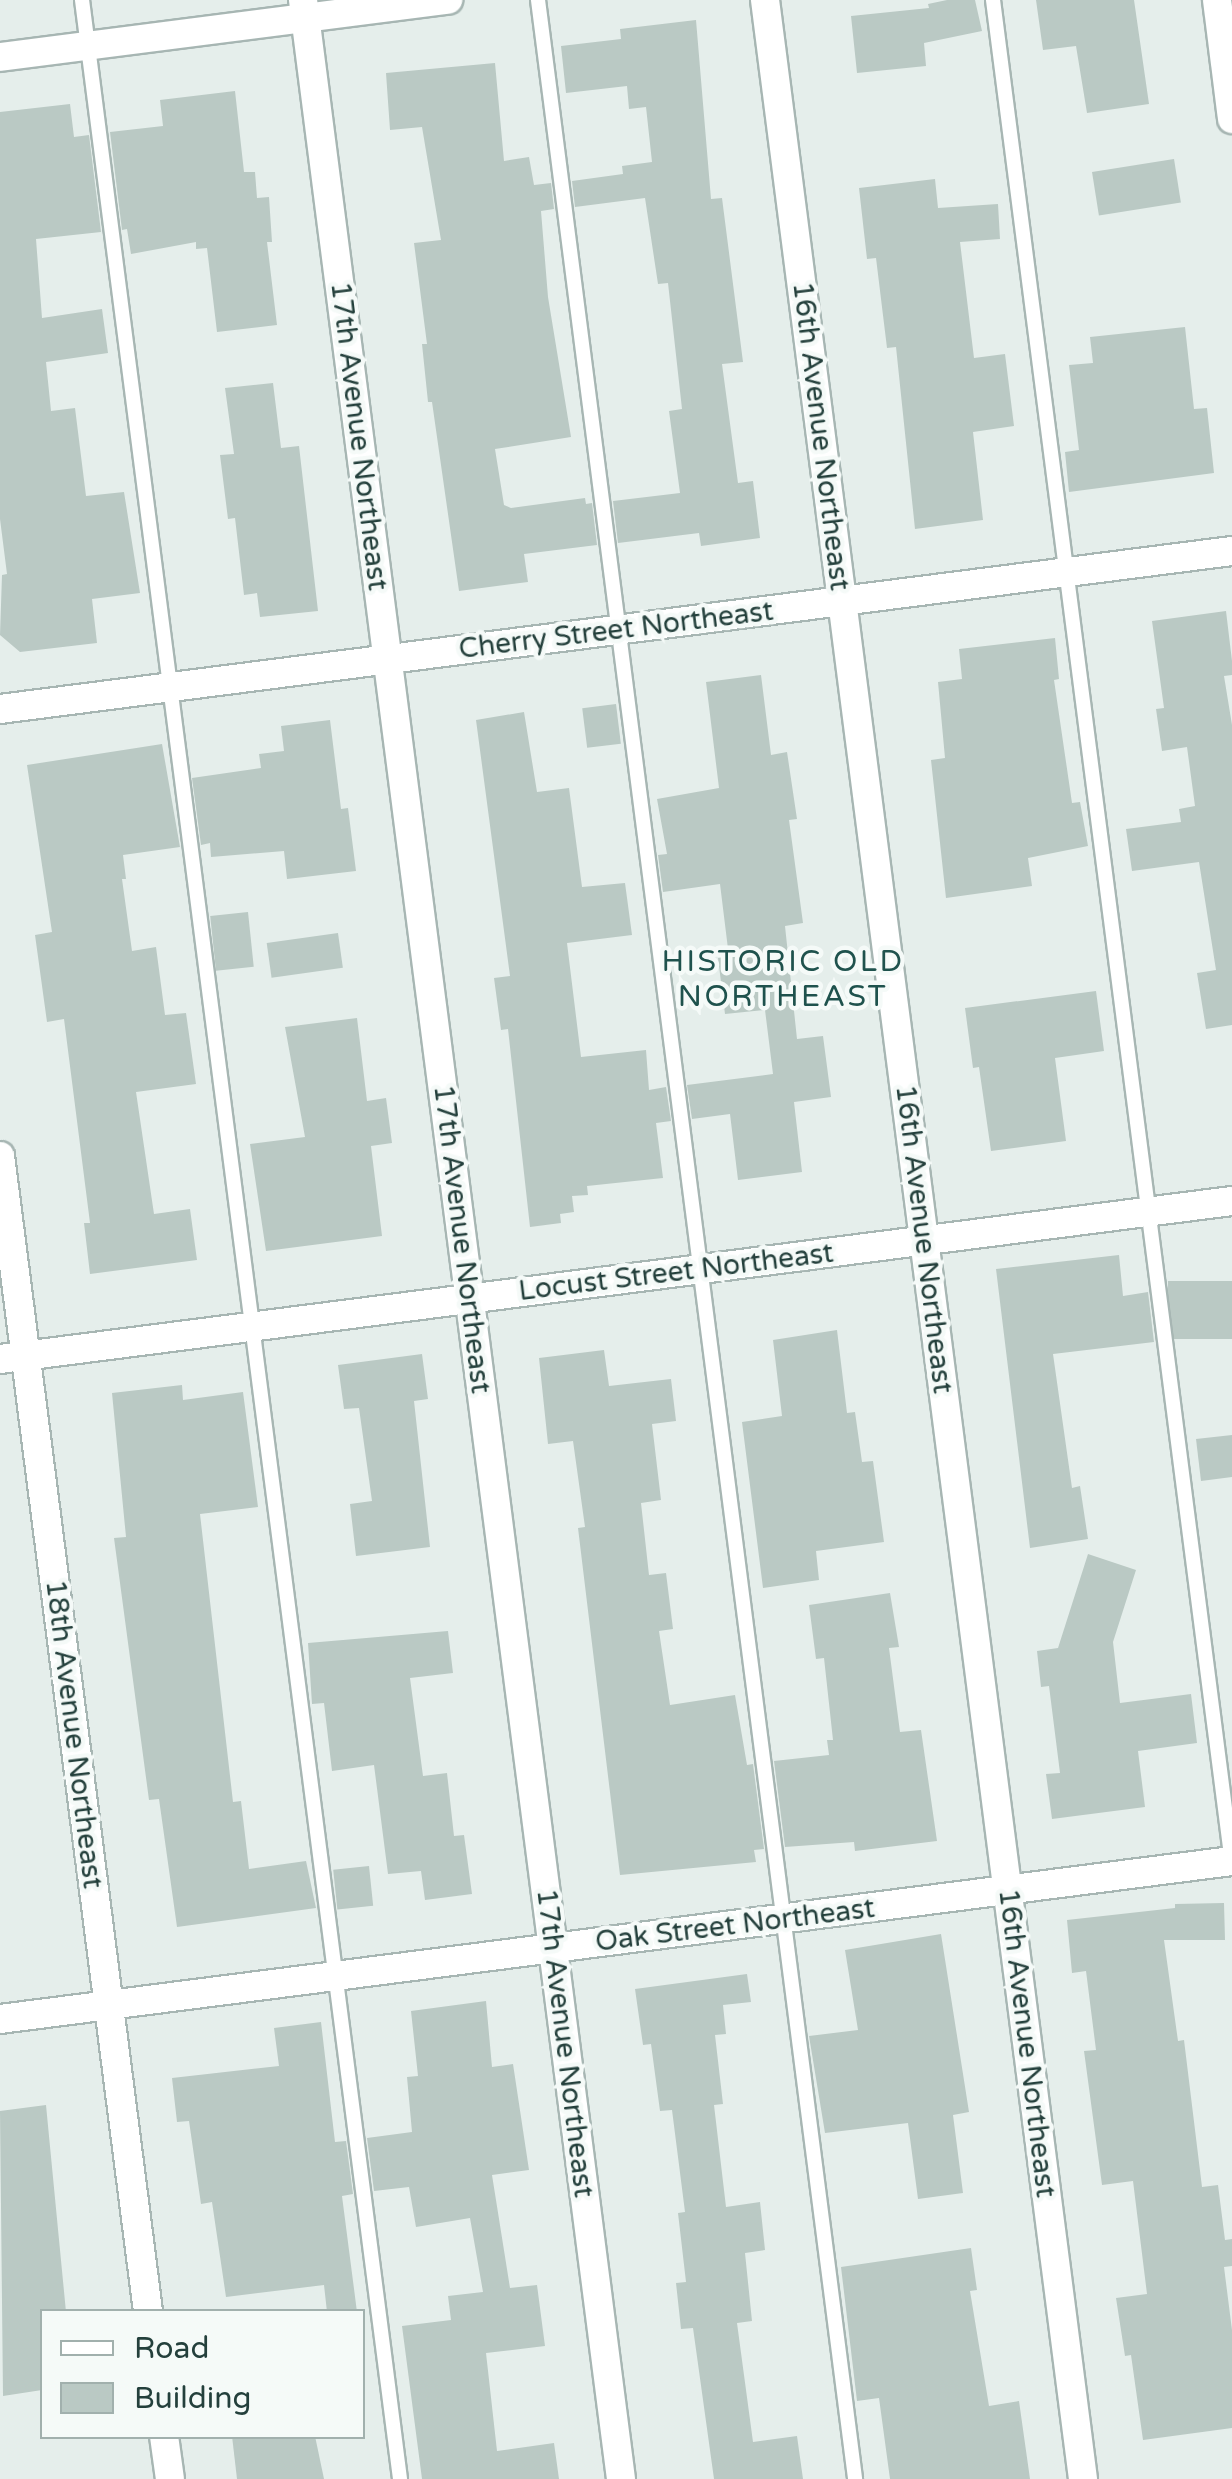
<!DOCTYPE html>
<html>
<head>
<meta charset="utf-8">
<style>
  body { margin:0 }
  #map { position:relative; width:1232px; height:2479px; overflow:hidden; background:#e5eeeb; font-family:"Varela Round",sans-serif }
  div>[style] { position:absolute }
  .building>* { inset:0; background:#bac9c4; transform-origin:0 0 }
  .roads { filter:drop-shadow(2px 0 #a7b6b3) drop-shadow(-2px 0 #a7b6b3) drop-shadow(0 2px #a7b6b3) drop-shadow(0 -2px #a7b6b3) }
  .lane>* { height:14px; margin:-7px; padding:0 7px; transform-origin:7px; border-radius:7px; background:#fff }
  .street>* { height:28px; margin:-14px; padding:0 14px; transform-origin:14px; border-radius:14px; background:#fff }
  span { translate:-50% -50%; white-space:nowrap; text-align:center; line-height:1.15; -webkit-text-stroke:9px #f5faf8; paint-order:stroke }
  .street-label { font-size:28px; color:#24403c }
  .neighbourhood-label { font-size:30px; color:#1f524d; letter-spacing:2.5px }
  .legend { position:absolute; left:40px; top:2309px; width:325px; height:130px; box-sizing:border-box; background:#f5faf8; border:2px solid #a1b0ad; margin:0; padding:12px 18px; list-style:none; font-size:30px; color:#24403c }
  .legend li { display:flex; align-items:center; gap:20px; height:50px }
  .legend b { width:50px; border:2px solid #a1b0ad }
</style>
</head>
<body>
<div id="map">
  <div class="building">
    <div style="clip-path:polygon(947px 0,975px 0,982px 31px,924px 43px,926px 66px,857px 73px,851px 16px,929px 8px,928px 4px)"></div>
    <div style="clip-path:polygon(1036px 0,1134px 0,1149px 104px,1087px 113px,1076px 46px,1043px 50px)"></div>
    <div style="clip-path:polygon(696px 20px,711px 199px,722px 198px,743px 362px,722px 364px,738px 483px,753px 481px,760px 538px,701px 546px,699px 533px,618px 543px,613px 501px,680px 493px,669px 411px,682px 409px,668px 283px,658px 284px,645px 198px,575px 207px,572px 181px,623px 174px,622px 166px,652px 162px,646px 107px,629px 109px,627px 86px,566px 93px,561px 46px,621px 39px,620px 29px)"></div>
    <div style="clip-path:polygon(495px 63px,504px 161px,529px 157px,534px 185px,551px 183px,554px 209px,541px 211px,548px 297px,571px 437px,495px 449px,504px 505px,511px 508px,585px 498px,586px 504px,592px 503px,597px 545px,524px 554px,528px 582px,459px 591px,432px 402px,428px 402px,422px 344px,427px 344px,414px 243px,441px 240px,422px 127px,390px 130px,386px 73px)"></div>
    <div style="clip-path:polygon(235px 91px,244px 172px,255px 172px,257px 198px,269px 197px,272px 242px,267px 242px,277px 325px,217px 332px,207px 248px,196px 249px,196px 242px,131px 254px,127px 229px,122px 230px,110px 132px,163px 126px,160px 100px)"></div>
    <div style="clip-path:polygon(70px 104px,74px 137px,89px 135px,101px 232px,36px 239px,42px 318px,102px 309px,108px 353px,46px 362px,51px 411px,75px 408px,86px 496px,124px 492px,140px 593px,92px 599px,97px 643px,20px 652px,0 635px,2px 575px,7px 574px,0 519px,0 112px)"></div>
    <div style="left:1174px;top:159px;width:44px;height:83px;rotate:81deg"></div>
    <div style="clip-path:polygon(935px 179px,938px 208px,998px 204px,1000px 239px,960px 242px,974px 358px,1005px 354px,1014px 426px,973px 432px,983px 520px,915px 529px,896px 347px,887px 348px,876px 258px,867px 259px,859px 188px)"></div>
    <div style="clip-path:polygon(1185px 327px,1194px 409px,1207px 408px,1214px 473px,1069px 492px,1065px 452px,1079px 450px,1069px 365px,1093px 363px,1090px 337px)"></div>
    <div style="clip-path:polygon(273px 383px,281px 448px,299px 446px,318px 611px,260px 617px,257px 593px,244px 595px,235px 518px,228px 519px,220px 455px,234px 454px,225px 388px)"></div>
    <div style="clip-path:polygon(1226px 611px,1232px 661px,1232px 675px,1224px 676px,1232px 725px,1232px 1025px,1206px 1029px,1197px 973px,1216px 970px,1199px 862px,1132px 871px,1126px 829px,1181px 822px,1179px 809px,1195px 806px,1187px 747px,1162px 751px,1156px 709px,1164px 708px,1152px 621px)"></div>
    <div style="clip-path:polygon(1055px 638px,1059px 679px,1054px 680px,1072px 803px,1080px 802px,1088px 846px,1028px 858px,1032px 886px,946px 898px,931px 760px,945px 758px,938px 682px,962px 679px,959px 649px)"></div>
    <div style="clip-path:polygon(761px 675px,771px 755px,787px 752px,797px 819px,789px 820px,803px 923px,785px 926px,797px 1039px,823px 1036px,831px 1097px,794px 1102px,802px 1172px,738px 1180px,730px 1114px,692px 1119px,687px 1085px,773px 1074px,765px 1010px,725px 1014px,718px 958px,729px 957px,720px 884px,663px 892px,658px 855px,667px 854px,657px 799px,719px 788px,706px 682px)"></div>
    <div style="left:616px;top:704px;width:40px;height:34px;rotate:83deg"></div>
    <div style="clip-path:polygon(524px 712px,537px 792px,569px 788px,582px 887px,625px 883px,632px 935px,567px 943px,581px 1057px,646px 1050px,649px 1090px,666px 1087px,671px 1121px,656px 1123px,663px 1178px,587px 1186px,588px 1195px,572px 1196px,574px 1212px,560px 1214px,561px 1223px,530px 1227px,508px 1029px,501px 1030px,494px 978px,510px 976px,476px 720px)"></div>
    <div style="clip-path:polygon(330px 720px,341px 809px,348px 808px,356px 871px,287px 879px,284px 851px,211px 857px,210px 843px,201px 845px,192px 778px,261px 768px,259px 754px,284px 751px,281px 726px)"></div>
    <div style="clip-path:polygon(162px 744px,180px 847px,123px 855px,126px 879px,122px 879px,132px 951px,156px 947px,165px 1015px,186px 1013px,196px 1084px,136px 1092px,154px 1214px,190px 1209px,197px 1260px,90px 1274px,84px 1223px,90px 1223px,64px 1019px,47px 1022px,35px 935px,52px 932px,27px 765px)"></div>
    <div style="left:248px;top:912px;width:55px;height:38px;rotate:84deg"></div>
    <div style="left:338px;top:933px;width:35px;height:72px;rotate:82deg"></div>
    <div style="clip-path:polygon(1096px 991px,1104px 1051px,1055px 1058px,1066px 1141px,991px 1151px,979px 1067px,973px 1068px,965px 1008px)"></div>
    <div style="clip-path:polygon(357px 1018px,367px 1101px,386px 1098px,392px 1143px,371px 1146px,382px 1236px,266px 1251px,250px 1144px,305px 1137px,285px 1027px)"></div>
    <div style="clip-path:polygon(1119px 1255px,1123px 1296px,1148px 1292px,1154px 1342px,1053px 1354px,1072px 1488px,1080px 1486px,1088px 1539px,1030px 1548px,996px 1269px)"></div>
    <div style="left:1232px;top:1281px;width:58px;height:64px;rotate:90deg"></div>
    <div style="clip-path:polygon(837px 1330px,847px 1413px,855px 1412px,862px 1462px,873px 1461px,884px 1542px,816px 1551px,819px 1580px,763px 1588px,742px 1422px,782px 1416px,773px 1340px)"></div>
    <div style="clip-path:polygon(604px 1350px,609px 1386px,671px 1379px,676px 1421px,652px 1424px,661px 1500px,641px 1503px,649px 1575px,666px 1573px,673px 1629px,659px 1631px,670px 1705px,735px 1695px,747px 1765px,753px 1764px,764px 1849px,754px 1850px,756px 1862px,620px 1875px,578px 1528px,585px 1527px,573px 1441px,548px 1444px,539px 1358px)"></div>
    <div style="clip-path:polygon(422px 1354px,428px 1399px,414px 1401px,430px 1547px,356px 1556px,350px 1504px,372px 1501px,359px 1408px,344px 1409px,338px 1365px)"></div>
    <div style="clip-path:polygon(182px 1385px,183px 1400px,243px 1392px,258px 1507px,200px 1514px,233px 1802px,241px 1801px,249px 1869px,306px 1861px,316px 1908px,177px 1927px,159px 1799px,149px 1800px,114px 1538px,126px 1537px,112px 1393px)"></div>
    <div style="clip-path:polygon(1232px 1435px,1232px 1477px,1201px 1481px,1196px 1439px)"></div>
    <div style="clip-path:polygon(1088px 1554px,1136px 1570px,1113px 1642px,1120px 1703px,1191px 1694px,1197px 1743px,1138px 1751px,1145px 1807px,1052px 1819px,1046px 1774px,1060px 1773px,1049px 1686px,1041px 1687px,1037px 1651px,1058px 1648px)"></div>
    <div style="clip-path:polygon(890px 1593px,899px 1647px,889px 1648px,900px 1732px,921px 1730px,937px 1841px,855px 1851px,854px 1842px,785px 1847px,774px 1761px,829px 1755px,827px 1740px,833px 1740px,824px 1658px,816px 1659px,809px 1605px)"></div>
    <div style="clip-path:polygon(448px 1631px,453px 1673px,410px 1678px,423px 1776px,447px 1773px,454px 1836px,464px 1835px,472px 1894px,425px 1900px,421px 1871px,388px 1874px,374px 1765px,332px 1771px,324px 1703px,312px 1704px,308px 1643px)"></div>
    <div style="left:369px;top:1866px;width:40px;height:36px;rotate:84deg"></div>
    <div style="clip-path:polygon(1224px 1903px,1225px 1940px,1164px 1940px,1178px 2041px,1184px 2040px,1202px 2187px,1218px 2185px,1225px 2240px,1232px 2239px,1232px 2266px,1224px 2267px,1232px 2330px,1232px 2428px,1143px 2440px,1131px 2355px,1125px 2356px,1116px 2298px,1147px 2294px,1133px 2181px,1102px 2185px,1084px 2051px,1096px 2050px,1086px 1971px,1072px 1973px,1067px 1920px,1175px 1908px,1175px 1904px)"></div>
    <div style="clip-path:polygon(941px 1934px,969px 2112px,953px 2115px,963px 2193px,918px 2199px,908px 2123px,825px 2133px,809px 2036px,858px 2030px,845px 1950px)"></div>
    <div style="clip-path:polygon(747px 1974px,751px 2002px,723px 2005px,726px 2034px,715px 2035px,723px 2104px,714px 2105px,726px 2207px,760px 2202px,765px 2250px,745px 2253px,752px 2321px,737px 2323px,753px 2442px,797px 2436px,803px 2479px,714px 2479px,693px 2328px,681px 2329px,676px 2283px,686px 2282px,678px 2213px,685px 2212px,672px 2110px,660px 2111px,651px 2044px,643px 2045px,635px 1989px)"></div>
    <div style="clip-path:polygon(486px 2001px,492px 2067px,513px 2064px,529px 2170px,492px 2175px,510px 2288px,537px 2285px,545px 2346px,486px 2353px,497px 2451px,554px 2443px,559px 2479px,422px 2479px,402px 2326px,451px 2320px,448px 2296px,483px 2292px,470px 2218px,416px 2227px,409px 2187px,374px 2191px,367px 2138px,412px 2132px,407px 2077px,418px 2076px,411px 2011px)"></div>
    <div style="clip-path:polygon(321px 2022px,335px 2142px,346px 2141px,353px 2194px,342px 2196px,357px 2312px,327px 2312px,324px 2285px,226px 2297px,212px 2202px,201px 2204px,189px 2121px,177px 2122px,172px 2078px,279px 2066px,274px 2028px)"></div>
    <div style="clip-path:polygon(46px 2105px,66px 2312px,42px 2312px,42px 2390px,3px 2396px,0 2111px)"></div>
    <div style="clip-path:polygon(971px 2248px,977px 2290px,970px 2291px,989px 2406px,1019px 2401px,1030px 2479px,890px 2479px,879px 2398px,857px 2401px,841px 2267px)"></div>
    <div style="clip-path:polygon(232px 2436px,315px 2436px,324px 2479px,237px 2479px)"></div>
  </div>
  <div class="roads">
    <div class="lane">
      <div style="left:82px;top:0;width:2499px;rotate:82.69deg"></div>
      <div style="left:538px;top:0;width:2499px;rotate:82.71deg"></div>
      <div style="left:993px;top:0;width:1878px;rotate:82.69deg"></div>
    </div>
    <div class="street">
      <div style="left:303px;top:0;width:2499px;rotate:82.69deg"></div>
      <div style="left:765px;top:0;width:2499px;rotate:82.69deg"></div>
      <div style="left:1217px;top:0;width:120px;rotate:82.8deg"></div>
      <div style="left:0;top:57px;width:452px;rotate:-7.3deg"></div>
      <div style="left:0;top:709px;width:1242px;rotate:-7.31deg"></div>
      <div style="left:0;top:1156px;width:1165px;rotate:82.7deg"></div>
      <div style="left:0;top:1359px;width:1242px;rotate:-7.31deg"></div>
      <div style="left:0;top:2019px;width:1242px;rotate:-7.31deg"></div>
      <div style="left:164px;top:2436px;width:43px;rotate:82.1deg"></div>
    </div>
  </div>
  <div class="street-label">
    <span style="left:359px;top:436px;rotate:83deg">17th Avenue Northeast</span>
    <span style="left:821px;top:436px;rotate:83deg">16th Avenue Northeast</span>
    <span style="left:616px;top:630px;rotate:-7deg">Cherry Street Northeast</span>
    <span style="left:462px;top:1239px;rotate:83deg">17th Avenue Northeast</span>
    <span style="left:924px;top:1239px;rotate:83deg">16th Avenue Northeast</span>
    <span style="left:676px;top:1272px;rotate:-7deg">Locust Street Northeast</span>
    <span style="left:74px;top:1734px;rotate:83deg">18th Avenue Northeast</span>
    <span style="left:735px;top:1925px;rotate:-7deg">Oak Street Northeast</span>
    <span style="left:565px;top:2043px;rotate:83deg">17th Avenue Northeast</span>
    <span style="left:1027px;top:2043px;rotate:83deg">16th Avenue Northeast</span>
  </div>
  <div class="neighbourhood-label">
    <span style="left:783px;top:979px">HISTORIC OLD<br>NORTHEAST</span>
  </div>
  <ul class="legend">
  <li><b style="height:12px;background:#fff"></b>Road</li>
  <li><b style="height:28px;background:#bac9c4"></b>Building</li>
  </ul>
</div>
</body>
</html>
